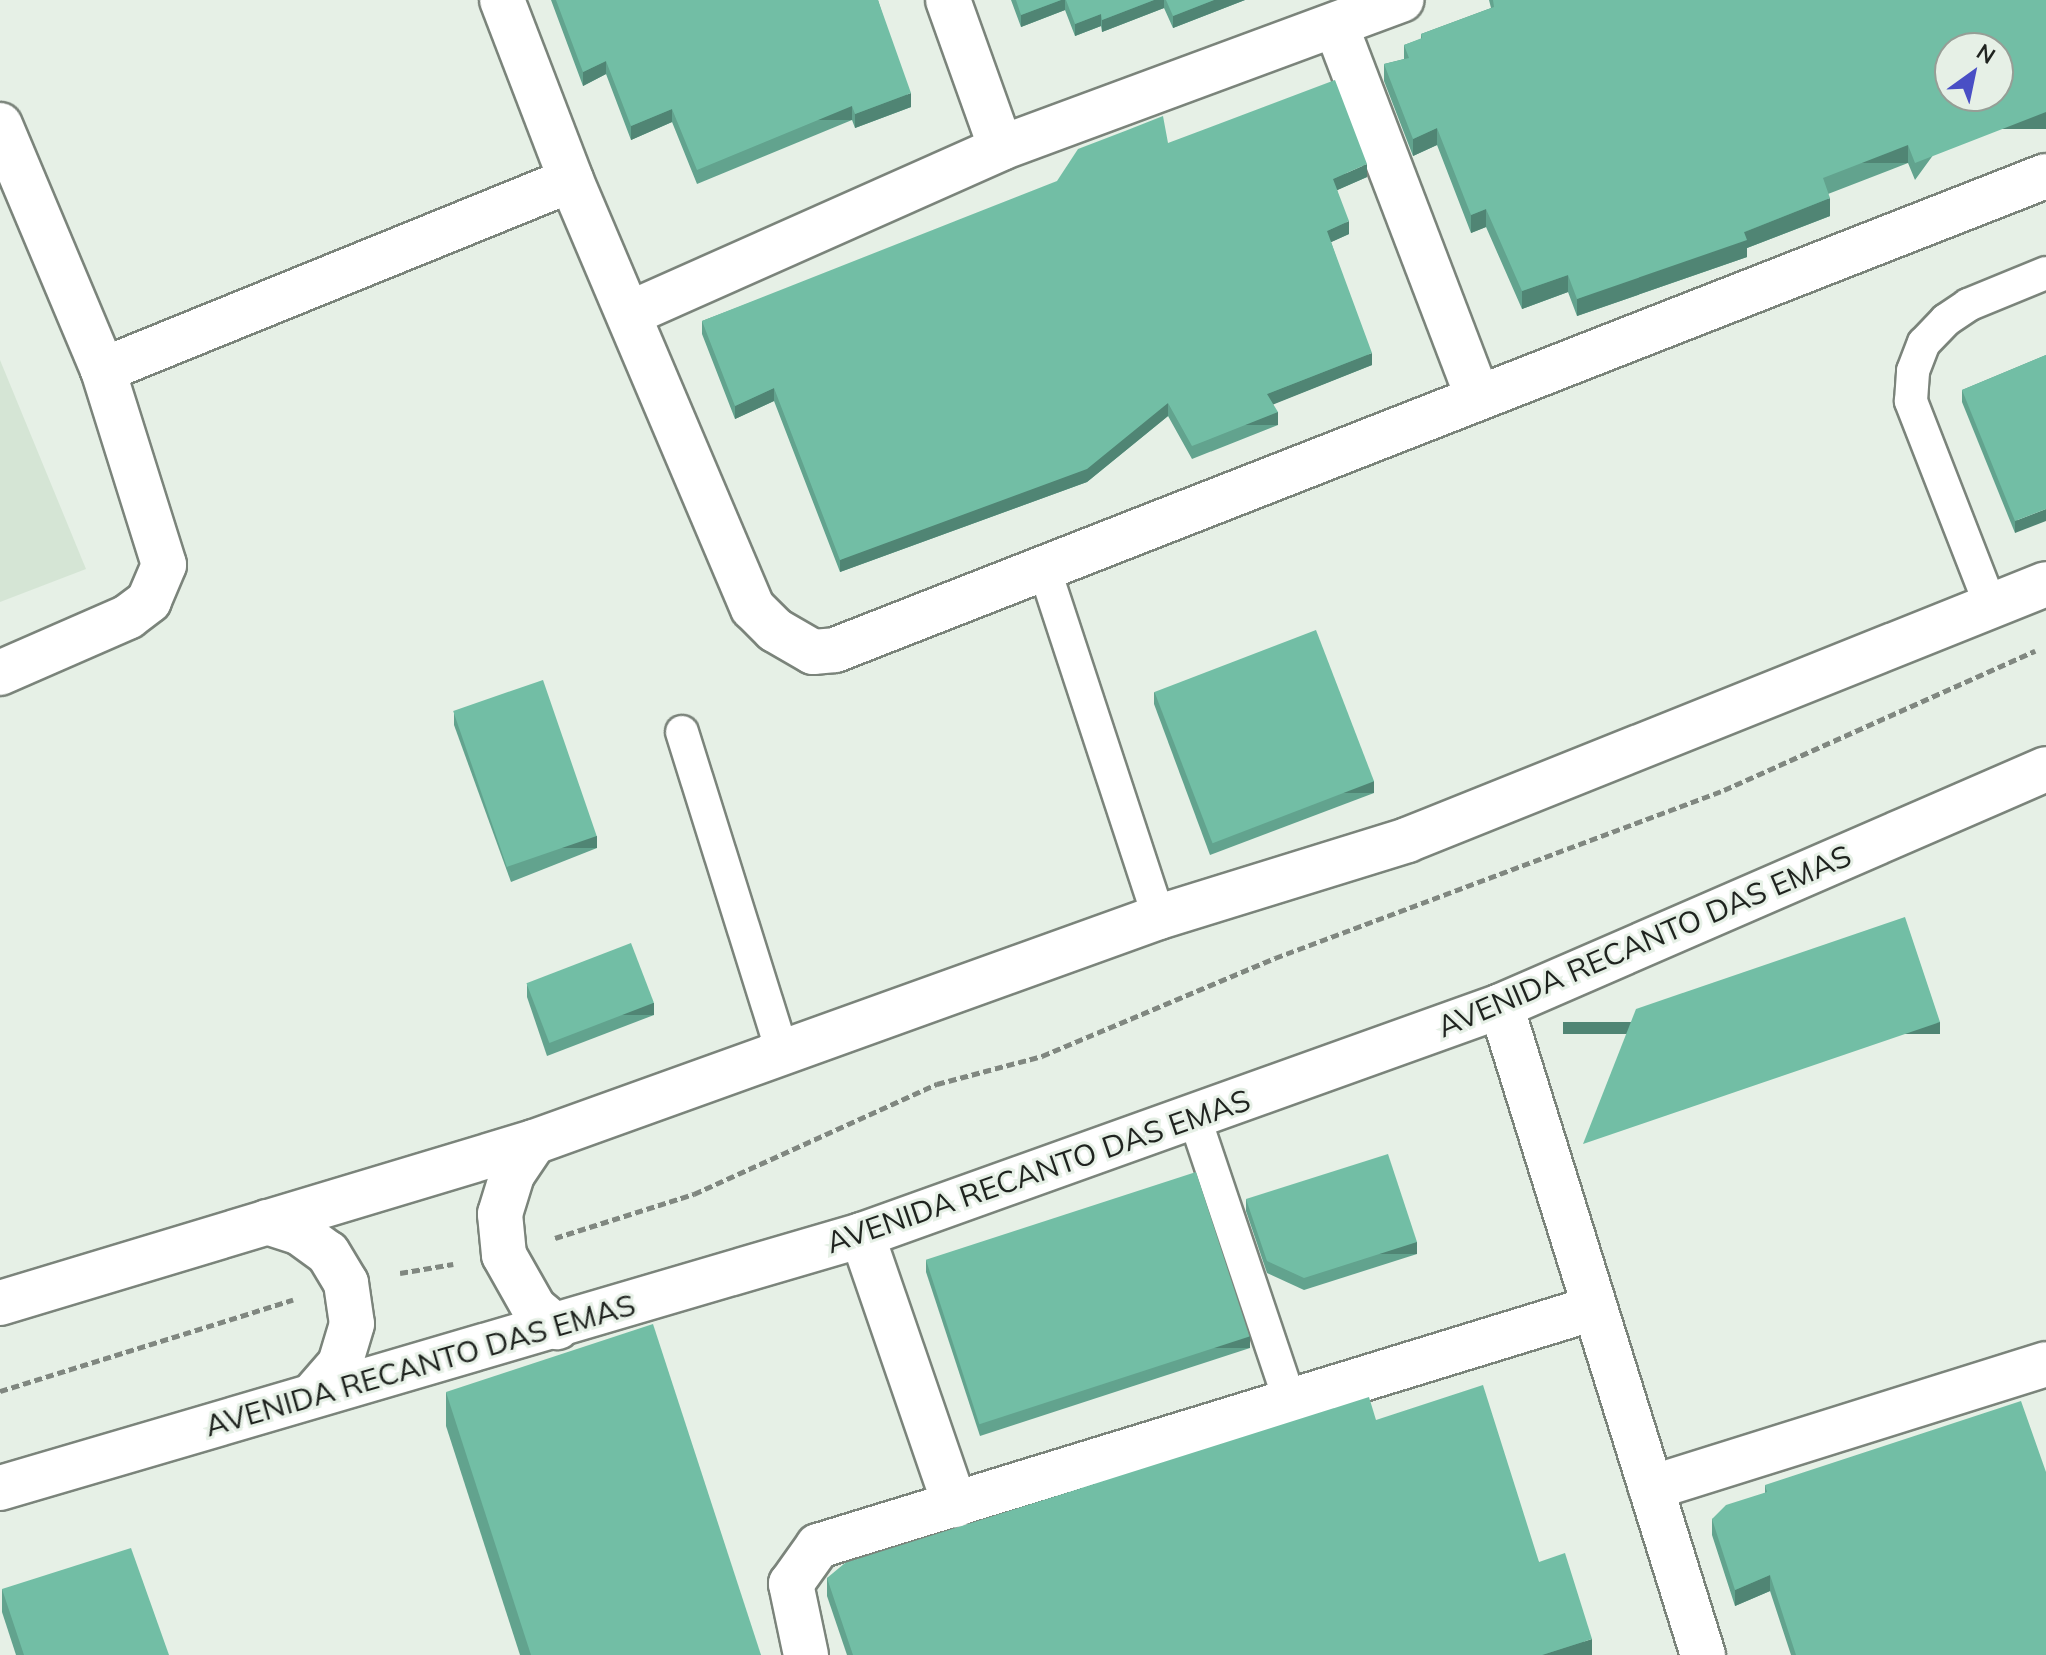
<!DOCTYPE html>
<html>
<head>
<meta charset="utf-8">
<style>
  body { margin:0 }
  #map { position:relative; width:2046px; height:1655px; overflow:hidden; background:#e6f0e6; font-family:Mulish,sans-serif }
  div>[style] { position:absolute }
  .built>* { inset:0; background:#d5e5d5 }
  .path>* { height:5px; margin-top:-2.5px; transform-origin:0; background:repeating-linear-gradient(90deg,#808780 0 8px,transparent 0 12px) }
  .roads { filter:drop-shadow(2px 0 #7b847b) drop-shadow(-2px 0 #7b847b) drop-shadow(0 2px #7b847b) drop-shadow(0 -2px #7b847b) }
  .lane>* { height:32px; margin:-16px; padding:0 16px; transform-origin:16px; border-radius:16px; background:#fff }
  .street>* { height:44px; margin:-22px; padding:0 22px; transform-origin:22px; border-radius:22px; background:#fff }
  .secondary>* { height:44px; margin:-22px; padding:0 22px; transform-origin:22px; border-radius:22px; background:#fff }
  .wall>* { inset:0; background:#62a38e }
  .shaded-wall>* { inset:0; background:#508574; transform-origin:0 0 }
  .building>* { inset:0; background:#72bea5; transform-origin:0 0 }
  span { translate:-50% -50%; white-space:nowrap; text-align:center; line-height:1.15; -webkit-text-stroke:6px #e6f0e6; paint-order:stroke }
  .street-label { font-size:30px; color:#1f231f }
  .north { position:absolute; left:1934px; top:32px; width:80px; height:80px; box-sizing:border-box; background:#e6f0e6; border:2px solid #969e96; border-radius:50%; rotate:33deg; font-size:22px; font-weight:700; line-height:32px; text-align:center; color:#1f231f }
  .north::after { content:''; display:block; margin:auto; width:28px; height:36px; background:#494fc5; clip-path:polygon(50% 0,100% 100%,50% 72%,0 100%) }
</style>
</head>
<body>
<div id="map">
  <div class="built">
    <div style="clip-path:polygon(0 360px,86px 569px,0 602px)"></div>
  </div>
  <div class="path">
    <div style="left:555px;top:1238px;width:146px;rotate:-17.6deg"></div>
    <div style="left:694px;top:1194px;width:267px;rotate:-24.4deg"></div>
    <div style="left:937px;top:1084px;width:109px;rotate:-14.9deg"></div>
    <div style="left:1042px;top:1056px;width:253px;rotate:-22.8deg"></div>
    <div style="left:1275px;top:958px;width:479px;rotate:-20.5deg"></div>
    <div style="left:1724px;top:790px;width:341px;rotate:-24.1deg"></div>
    <div style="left:400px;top:1273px;width:54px;rotate:-9.6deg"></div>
    <div style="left:0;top:1391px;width:307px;rotate:-17.3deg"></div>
  </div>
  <div class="roads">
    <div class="lane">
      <div style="left:1044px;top:568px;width:367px;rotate:71.8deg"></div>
      <div style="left:1990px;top:604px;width:218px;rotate:-111.3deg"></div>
      <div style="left:1911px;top:401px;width:30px;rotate:-86deg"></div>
      <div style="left:1913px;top:371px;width:30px;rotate:-69deg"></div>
      <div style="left:1924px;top:343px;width:32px;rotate:-46deg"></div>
      <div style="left:1946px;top:320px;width:27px;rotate:-34deg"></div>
      <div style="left:1968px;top:305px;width:84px;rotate:-22.3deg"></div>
      <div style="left:682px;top:732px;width:335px;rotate:72.6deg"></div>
      <div style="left:1194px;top:1116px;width:302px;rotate:71.4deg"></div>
    </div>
    <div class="street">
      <div style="left:502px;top:0;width:193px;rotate:69deg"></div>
      <div style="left:571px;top:180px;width:465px;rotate:67deg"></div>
      <div style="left:753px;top:608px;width:31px;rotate:45deg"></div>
      <div style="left:775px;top:630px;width:44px;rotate:30.1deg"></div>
      <div style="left:813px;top:652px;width:22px;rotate:-5deg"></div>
      <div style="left:835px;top:650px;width:1300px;rotate:-21.38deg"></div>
      <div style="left:948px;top:0;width:157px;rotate:70.3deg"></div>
      <div style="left:1336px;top:26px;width:397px;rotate:69.1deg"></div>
      <div style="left:0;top:125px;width:266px;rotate:67.2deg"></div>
      <div style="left:103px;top:370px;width:204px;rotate:72.6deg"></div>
      <div style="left:164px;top:565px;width:39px;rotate:113deg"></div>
      <div style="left:149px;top:601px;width:26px;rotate:143deg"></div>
      <div style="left:128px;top:617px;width:140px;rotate:156.4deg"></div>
      <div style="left:631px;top:313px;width:405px;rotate:-24deg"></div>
      <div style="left:1001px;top:148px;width:427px;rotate:-20.3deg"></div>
      <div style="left:103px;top:370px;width:505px;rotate:-22.1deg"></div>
      <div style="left:1501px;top:1006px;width:680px;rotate:72.71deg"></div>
      <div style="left:862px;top:1235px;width:286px;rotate:71deg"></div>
      <div style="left:1651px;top:1488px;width:414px;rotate:-17.4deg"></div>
      <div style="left:806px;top:1655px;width:73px;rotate:-101.9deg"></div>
      <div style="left:791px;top:1584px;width:47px;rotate:-54.6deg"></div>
      <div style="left:818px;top:1546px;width:812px;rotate:-17.05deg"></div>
    </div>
    <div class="secondary">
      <div style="left:534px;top:1142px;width:40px;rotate:124deg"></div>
      <div style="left:512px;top:1175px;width:41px;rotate:107.1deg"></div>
      <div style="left:500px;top:1214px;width:41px;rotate:84.4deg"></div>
      <div style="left:504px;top:1255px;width:61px;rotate:60.5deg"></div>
      <div style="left:534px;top:1308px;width:30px;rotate:40deg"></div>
      <div style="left:267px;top:1222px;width:35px;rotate:18deg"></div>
      <div style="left:300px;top:1233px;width:34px;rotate:36deg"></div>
      <div style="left:328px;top:1253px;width:35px;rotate:59deg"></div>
      <div style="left:346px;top:1283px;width:41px;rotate:81.7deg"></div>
      <div style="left:352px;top:1324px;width:42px;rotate:106.7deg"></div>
      <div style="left:340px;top:1364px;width:41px;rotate:131.1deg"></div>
      <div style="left:0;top:1303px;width:558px;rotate:-16.78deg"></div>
      <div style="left:534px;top:1142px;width:664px;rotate:-19.8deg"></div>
      <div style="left:1159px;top:917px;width:260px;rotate:-17.2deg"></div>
      <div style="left:1407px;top:840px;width:688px;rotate:-21.83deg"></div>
      <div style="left:0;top:1488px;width:898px;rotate:-16.36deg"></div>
      <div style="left:862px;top:1235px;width:679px;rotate:-19.72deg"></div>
      <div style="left:1501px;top:1006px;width:594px;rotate:-23.5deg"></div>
    </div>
  </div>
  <div class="wall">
    <div style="clip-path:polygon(551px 0,878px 0,911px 107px,855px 128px,852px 120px,697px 184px,672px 122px,631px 140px,606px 74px,583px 86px)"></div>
    <div style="clip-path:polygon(1011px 0,1245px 0,1173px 28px,1164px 8px,1102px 32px,1101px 26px,1075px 36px,1065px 10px,1021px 27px)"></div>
    <div style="clip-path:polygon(1489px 0,2046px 0,1915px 180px,1908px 163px,1828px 194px,1830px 216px,1747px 248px,1747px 257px,1577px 316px,1568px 292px,1522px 309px,1486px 227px,1471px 233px,1437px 145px,1413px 156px,1384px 81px,1384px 64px,1404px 59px,1404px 45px,1421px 39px,1421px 34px,1491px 8px)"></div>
    <div style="clip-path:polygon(1168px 143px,1367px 177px,1337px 190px,1349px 234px,1331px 242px,1372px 365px,1273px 404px,1278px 425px,1192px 459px,1168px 416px,1087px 482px,840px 572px,774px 401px,735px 419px,702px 334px,702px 321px)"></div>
    <div style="clip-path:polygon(2046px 355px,2015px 533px,1962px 402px,1962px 390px)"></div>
    <div style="clip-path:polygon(1154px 692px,1374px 793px,1210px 855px,1154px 704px)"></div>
    <div style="clip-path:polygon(454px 713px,597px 848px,511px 882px,454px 725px)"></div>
    <div style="clip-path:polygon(527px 985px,654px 1015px,547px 1056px,527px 997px)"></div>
    <div style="clip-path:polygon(1246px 1199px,1417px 1254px,1304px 1290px,1267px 1273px,1246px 1211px)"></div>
    <div style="clip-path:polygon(926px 1260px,1250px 1348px,980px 1436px,926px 1272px)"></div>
    <div style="clip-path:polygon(446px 1392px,761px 1655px,520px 1655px,446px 1426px)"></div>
    <div style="clip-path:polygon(1376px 1420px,1539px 1562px,1592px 1655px,847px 1655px,827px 1596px,827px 1578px)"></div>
    <div style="clip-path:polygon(1765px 1485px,2046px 1655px,1791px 1655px,1770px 1591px,1735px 1606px,1712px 1535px,1712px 1519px,1765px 1493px)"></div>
    <div style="clip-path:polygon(2px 1589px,169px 1655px,16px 1655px,2px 1612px)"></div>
  </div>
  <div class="shaded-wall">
    <div style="clip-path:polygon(1061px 0,1065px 0,1065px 10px,1021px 27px,1021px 15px)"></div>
    <div style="clip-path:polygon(1154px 0,1164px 0,1164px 8px,1102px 32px,1102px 20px)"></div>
    <div style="clip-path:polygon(1214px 0,1245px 0,1173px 28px,1173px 16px)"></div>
    <div style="clip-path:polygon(1101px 14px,1101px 26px,1075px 36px,1075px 24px)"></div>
    <div style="clip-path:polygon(606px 61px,606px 74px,583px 86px,583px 72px)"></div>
    <div style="clip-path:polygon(911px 93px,911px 107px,855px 128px,855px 114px)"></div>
    <div style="left:852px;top:106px;width:14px;height:168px;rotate:90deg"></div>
    <div style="clip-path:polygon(672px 109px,672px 122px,631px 140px,631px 126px)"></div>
    <div style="left:2046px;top:112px;width:17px;height:141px;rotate:90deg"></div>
    <div style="clip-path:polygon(1437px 128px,1437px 145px,1413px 156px,1413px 139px)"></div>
    <div style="left:1908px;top:145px;width:18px;height:91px;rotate:90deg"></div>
    <div style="clip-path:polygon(1367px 164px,1367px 177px,1333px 192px,1333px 179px)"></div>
    <div style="clip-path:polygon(1830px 198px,1830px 216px,1747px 248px,1747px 257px,1577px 316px,1577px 299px)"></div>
    <div style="clip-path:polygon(1486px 209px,1486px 227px,1471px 233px,1471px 215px)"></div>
    <div style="clip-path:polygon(1349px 221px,1349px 234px,1327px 244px,1327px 231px)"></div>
    <div style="clip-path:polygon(1568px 275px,1568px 292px,1522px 309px,1522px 291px)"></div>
    <div style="clip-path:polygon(1372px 353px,1372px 365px,1267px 407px,1267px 394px)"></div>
    <div style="clip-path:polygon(774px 388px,774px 401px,735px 419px,735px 406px)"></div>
    <div style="clip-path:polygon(1168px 403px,1168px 416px,1087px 482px,840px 572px,840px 560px)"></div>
    <div style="left:1278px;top:412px;width:13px;height:92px;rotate:90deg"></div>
    <div style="clip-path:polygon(2046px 509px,2046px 521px,2015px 533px,2015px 521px)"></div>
    <div style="left:1374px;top:781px;width:12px;height:175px;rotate:90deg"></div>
    <div style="left:597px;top:836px;width:12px;height:92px;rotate:90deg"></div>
    <div style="left:654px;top:1003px;width:12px;height:115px;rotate:90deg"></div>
    <div style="left:1940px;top:1022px;width:12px;height:377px;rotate:90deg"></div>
    <div style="left:1417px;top:1242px;width:12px;height:119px;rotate:90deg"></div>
    <div style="left:1250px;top:1336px;width:12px;height:284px;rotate:90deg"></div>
    <div style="clip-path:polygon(1770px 1575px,1770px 1591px,1735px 1606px,1735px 1590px)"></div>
    <div style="clip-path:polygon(1592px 1639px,1592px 1655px,1542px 1655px)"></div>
  </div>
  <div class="building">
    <div style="clip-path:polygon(556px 0,878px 0,911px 93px,855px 114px,852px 106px,697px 170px,672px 109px,631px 126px,606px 61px,583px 72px)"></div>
    <div style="clip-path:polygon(1016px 0,1061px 0,1021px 15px)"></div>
    <div style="clip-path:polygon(1066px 0,1154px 0,1102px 20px,1101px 14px,1075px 24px)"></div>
    <div style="clip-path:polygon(1166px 0,1214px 0,1173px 16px)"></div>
    <div style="clip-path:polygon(evenodd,1493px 0,2046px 0,2046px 112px,1915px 163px,1908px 145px,1823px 178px,1830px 198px,1744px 232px,1747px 240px,1577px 299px,1568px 275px,1522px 291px,1486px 209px,1471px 215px,1437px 128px,1413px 139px,1384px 64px,1409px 58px,1404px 45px,1422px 38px,1421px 34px,1494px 7px,1493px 0,1950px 48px,1998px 48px,1998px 96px,1950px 96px,1950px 48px)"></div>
    <div style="clip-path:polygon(1335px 80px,1367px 164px,1333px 179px,1349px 221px,1327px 231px,1372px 353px,1267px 394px,1278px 412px,1192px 446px,1168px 403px,1087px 469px,840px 560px,774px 388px,735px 406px,702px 321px,1057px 181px,1078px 149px,1125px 131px,1163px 116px,1168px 143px)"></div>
    <div style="clip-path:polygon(2046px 355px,2046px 509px,2015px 521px,1962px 390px)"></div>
    <div style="left:1316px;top:630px;width:162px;height:173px;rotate:69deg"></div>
    <div style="left:543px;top:680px;width:165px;height:95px;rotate:71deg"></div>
    <div style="clip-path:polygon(1905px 917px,1940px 1022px,1583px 1144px,1636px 1009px)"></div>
    <div style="left:631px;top:943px;width:64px;height:112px;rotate:69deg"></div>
    <div style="clip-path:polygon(1388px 1154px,1417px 1242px,1304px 1278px,1267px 1261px,1246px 1199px)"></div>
    <div style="left:1196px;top:1172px;width:173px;height:284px;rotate:72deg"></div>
    <div style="clip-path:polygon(653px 1324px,761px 1655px,531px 1655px,446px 1392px)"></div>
    <div style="clip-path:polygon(1483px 1385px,1539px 1562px,1565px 1553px,1592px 1639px,1542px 1655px,853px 1655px,827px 1578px,845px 1563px,1369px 1397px,1376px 1420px)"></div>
    <div style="clip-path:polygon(2021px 1401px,2046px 1472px,2046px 1655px,1796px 1655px,1770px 1575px,1735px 1590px,1712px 1519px,1726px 1505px,1767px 1492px,1765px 1485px)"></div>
    <div style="clip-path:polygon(131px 1548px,169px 1655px,24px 1655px,2px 1589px)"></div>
  </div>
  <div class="street-label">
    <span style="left:1644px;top:941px;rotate:-23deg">AVENIDA RECANTO DAS EMAS</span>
    <span style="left:1038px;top:1171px;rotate:-19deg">AVENIDA RECANTO DAS EMAS</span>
    <span style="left:420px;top:1365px;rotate:-16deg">AVENIDA RECANTO DAS EMAS</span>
  </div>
  <div class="north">N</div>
</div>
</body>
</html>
